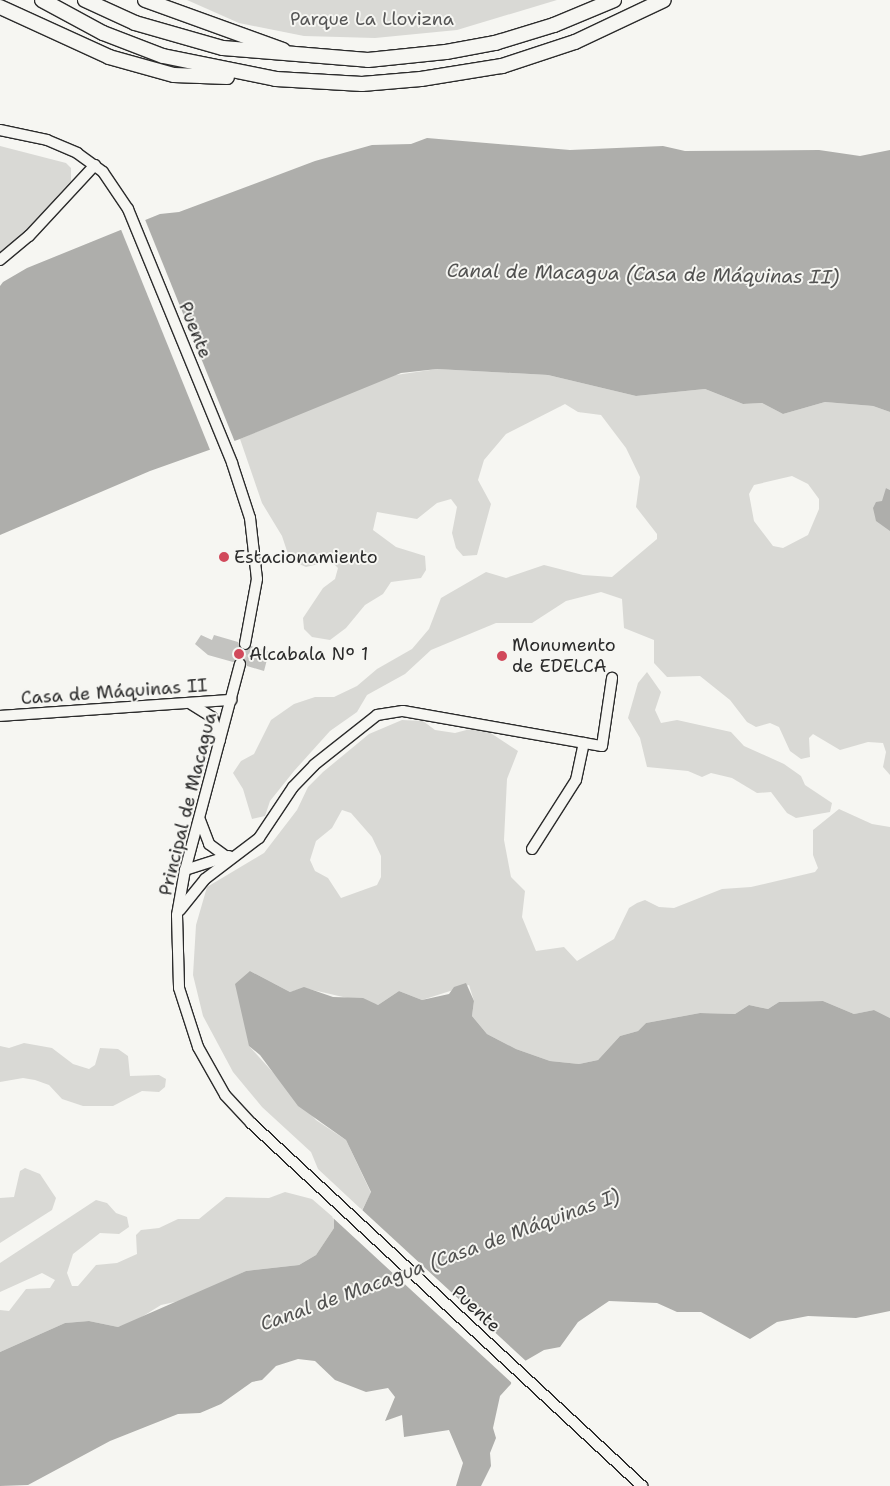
<!DOCTYPE html>
<html>
<head>
<meta charset="utf-8">
<style>
  body { margin:0 }
  #map { position:relative; width:890px; height:1486px; overflow:hidden; background:#f6f6f2; font-family:"Shantell Sans",sans-serif }
  div>[style] { position:absolute }
  .green>* { inset:0; background:#d9d9d5 }
  .water>* { inset:0; background:#aeaeab }
  .pier>* { inset:0; background:#f6f6f2; transform-origin:0 0 }
  .building>* { inset:0; background:#c3c3c0 }
  .minor-tunnel>* { height:10px; margin-top:-5px; transform-origin:0; background:repeating-linear-gradient(90deg,#cdcdca 0 10px,transparent 0 15px) }
  .roads { filter:drop-shadow(1px 0 #2b2b2b) drop-shadow(-1px 0 #2b2b2b) drop-shadow(0 1px #2b2b2b) drop-shadow(0 -1px #2b2b2b) }
  .minor>* { height:10px; margin:-5px; padding:0 5px; transform-origin:5px; border-radius:5px; background:#f6f6f2 }
  .secondary>* { height:14px; margin:-7px; padding:0 7px; transform-origin:7px; border-radius:7px; background:#f6f6f2 }
  .dots>* { width:14px; height:14px; translate:-50% -50%; box-sizing:border-box; border:2px solid #f6f6f2; border-radius:50% }
  span { translate:-50% -50%; white-space:nowrap; text-align:center; line-height:1.15; -webkit-text-stroke:4px #f6f6f2; paint-order:stroke }
  .park-label { font-size:18px; color:#565656 }
  .street-label { font-size:18px; color:#2b2b2b }
  .poi-label { font-size:18px; color:#2b2b2b }
  .left { translate:0 -50%; text-align:left }
  .water-label { font-size:19px; color:#525251; font-style:italic }
</style>
</head>
<body>
<div id="map">
  <div class="green">
    <div style="clip-path:polygon(187px 0,557px 0,457px 30px,375px 38px,304px 36px,239px 23px)"></div>
    <div style="clip-path:polygon(0 146px,66px 163px,71px 168px,71px 181px,20px 237px,0 252px)"></div>
    <div style="clip-path:polygon(evenodd,437px 369px,548px 375px,636px 396px,705px 389px,743px 404px,762px 403px,783px 414px,825px 402px,873px 406px,890px 412px,890px 490px,886px 488px,890px 531px,890px 775px,883px 767px,886px 752px,883px 743px,868px 742px,840px 750px,813px 734px,809px 738px,810px 757px,801px 759px,790px 751px,779px 727px,770px 723px,756px 727px,747px 722px,730px 700px,700px 676px,667px 677px,654px 663px,654px 640px,624px 628px,622px 599px,601px 592px,566px 601px,532px 623px,496px 623px,431px 650px,405px 674px,367px 695px,357px 712px,330px 731px,294px 771px,270px 801px,265px 816px,252px 819px,243px 789px,233px 773px,241px 761px,254px 754px,271px 720px,294px 704px,315px 697px,334px 697px,357px 686px,377px 669px,412px 649px,429px 629px,441px 598px,486px 572px,506px 578px,544px 565px,583px 575px,612px 577px,657px 539px,657px 534px,636px 507px,640px 477px,626px 448px,601px 415px,578px 412px,565px 404px,506px 434px,484px 460px,478px 480px,491px 504px,477px 555px,463px 556px,456px 548px,452px 533px,457px 507px,451px 499px,437px 503px,417px 519px,377px 512px,373px 530px,396px 547px,425px 556px,426px 570px,421px 578px,391px 582px,383px 594px,365px 605px,346px 628px,330px 640px,312px 637px,304px 629px,303px 618px,323px 588px,335px 579px,338px 568px,331px 561px,306px 567px,290px 560px,282px 536px,262px 503px,240px 439px,382px 377px,437px 369px,792px 476px,808px 484px,819px 499px,819px 509px,808px 535px,783px 548px,773px 546px,754px 521px,749px 494px,754px 485px,792px 476px)"></div>
    <div style="clip-path:polygon(647px 672px,661px 692px,655px 710px,661px 723px,677px 720px,731px 732px,744px 746px,784px 764px,801px 776px,805px 785px,832px 803px,830px 812px,796px 818px,787px 813px,771px 792px,757px 793px,732px 778px,711px 773px,702px 777px,688px 771px,647px 767px,640px 738px,628px 718px,638px 683px)"></div>
    <div style="clip-path:polygon(evenodd,402px 720px,423px 721px,435px 730px,455px 733px,474px 728px,489px 732px,518px 751px,507px 779px,504px 840px,511px 877px,525px 891px,522px 917px,536px 951px,564px 947px,577px 961px,614px 939px,629px 908px,637px 903px,645px 900px,659px 907px,674px 908px,722px 889px,751px 887px,815px 872px,818px 868px,813px 855px,813px 830px,839px 809px,872px 824px,890px 827px,890px 1018px,874px 1010px,854px 1014px,823px 1001px,779px 1002px,768px 1009px,749px 1005px,735px 1014px,700px 1013px,646px 1023px,638px 1031px,620px 1036px,598px 1060px,579px 1064px,550px 1061px,516px 1049px,487px 1034px,472px 1016px,474px 1001px,469px 985px,422px 1000px,399px 991px,378px 1005px,304px 988px,290px 992px,250px 971px,249px 1046px,316px 1120px,346px 1140px,371px 1193px,362px 1210px,318px 1169px,311px 1152px,262px 1107px,233px 1072px,203px 1016px,193px 975px,196px 925px,207px 887px,264px 853px,297px 810px,308px 787px,323px 772px,369px 734px,402px 720px,342px 810px,351px 813px,372px 837px,381px 856px,381px 877px,377px 885px,341px 898px,328px 878px,315px 871px,310px 860px,316px 841px,332px 828px,342px 810px)"></div>
    <div style="clip-path:polygon(24px 1043px,52px 1048px,73px 1064px,89px 1069px,95px 1065px,100px 1048px,118px 1049px,128px 1056px,130px 1076px,159px 1075px,166px 1079px,165px 1087px,159px 1092px,142px 1091px,113px 1106px,83px 1106px,62px 1099px,49px 1085px,35px 1080px,23px 1078px,0 1082px,0 1046px,9px 1048px)"></div>
    <div style="clip-path:polygon(25px 1168px,40px 1174px,56px 1198px,52px 1210px,0 1243px,0 1198px,14px 1197px,20px 1171px)"></div>
    <div style="clip-path:polygon(285px 1192px,312px 1199px,334px 1218px,334px 1228px,316px 1255px,299px 1265px,246px 1271px,184px 1300px,161px 1305px,132px 1323px,118px 1327px,89px 1321px,65px 1323px,0 1352px,0 1310px,9px 1311px,26px 1289px,50px 1288px,55px 1280px,42px 1273px,0 1292px,0 1263px,96px 1200px,107px 1203px,116px 1213px,127px 1217px,129px 1227px,119px 1234px,100px 1233px,73px 1254px,67px 1273px,72px 1286px,78px 1286px,96px 1265px,117px 1263px,137px 1254px,136px 1235px,141px 1230px,159px 1228px,178px 1219px,199px 1219px,226px 1197px,269px 1198px)"></div>
  </div>
  <div class="water">
    <div style="clip-path:polygon(427px 138px,570px 150px,663px 146px,685px 151px,819px 150px,860px 156px,890px 150px,890px 412px,873px 406px,825px 402px,783px 414px,762px 403px,743px 404px,705px 389px,636px 396px,548px 375px,437px 369px,401px 373px,240px 439px,150px 471px,0 535px,0 286px,3px 282px,27px 268px,160px 214px,179px 212px,315px 161px,372px 145px,411px 144px)"></div>
    <div style="clip-path:polygon(886px 488px,890px 490px,890px 531px,876px 521px,873px 508px,876px 502px,882px 501px)"></div>
    <div style="clip-path:polygon(250px 971px,290px 992px,304px 987px,333px 997px,363px 998px,378px 1005px,399px 991px,422px 1000px,449px 994px,454px 987px,466px 983px,474px 1001px,472px 1016px,487px 1034px,516px 1049px,550px 1061px,579px 1064px,598px 1060px,620px 1036px,638px 1031px,646px 1023px,700px 1013px,735px 1014px,749px 1005px,768px 1009px,779px 1002px,823px 1001px,854px 1014px,874px 1010px,890px 1018px,890px 1311px,856px 1318px,808px 1316px,777px 1322px,750px 1339px,701px 1312px,677px 1312px,657px 1303px,609px 1301px,578px 1322px,560px 1347px,544px 1350px,513px 1368px,511px 1384px,500px 1396px,493px 1428px,496px 1438px,490px 1453px,491px 1466px,481px 1486px,456px 1486px,463px 1463px,449px 1430px,404px 1437px,402px 1415px,385px 1421px,395px 1397px,388px 1388px,366px 1392px,335px 1380px,315px 1361px,298px 1359px,276px 1366px,262px 1380px,252px 1382px,221px 1404px,200px 1413px,178px 1414px,110px 1441px,28px 1485px,0 1486px,0 1352px,65px 1323px,89px 1321px,118px 1327px,246px 1271px,299px 1265px,316px 1255px,334px 1228px,334px 1218px,361px 1213px,371px 1192px,346px 1140px,298px 1106px,260px 1055px,249px 1046px,235px 984px)"></div>
  </div>
  <div class="pier">
    <div style="left:144px;top:217px;width:244px;height:26px;rotate:68deg"></div>
    <div style="clip-path:polygon(360px 1208px,527px 1362px,515px 1369px,513px 1384px,332px 1217px)"></div>
  </div>
  <div class="building">
    <div style="clip-path:polygon(201px 635px,212px 640px,214px 635px,238px 642px,243px 651px,251px 646px,269px 652px,264px 671px,247px 666px,242px 658px,233px 662px,208px 655px,195px 644px)"></div>
  </div>
  <div class="minor-tunnel">
    <div style="left:240px;top:664px;width:21px;rotate:-76deg"></div>
  </div>
  <div class="roads">
    <div class="minor">
      <div style="left:0;top:130px;width:48px;rotate:12deg"></div>
      <div style="left:47px;top:140px;width:33px;rotate:23deg"></div>
      <div style="left:77px;top:153px;width:32px;rotate:36deg"></div>
      <div style="left:103px;top:172px;width:45px;rotate:56deg"></div>
      <div style="left:128px;top:209px;width:274px;rotate:67.7deg"></div>
      <div style="left:232px;top:463px;width:58px;rotate:71.9deg"></div>
      <div style="left:250px;top:518px;width:61px;rotate:83.5deg"></div>
      <div style="left:257px;top:579px;width:66px;rotate:100.5deg"></div>
      <div style="left:0;top:260px;width:38px;rotate:-40deg"></div>
      <div style="left:29px;top:236px;width:97px;rotate:-47.1deg"></div>
      <div style="left:240px;top:664px;width:213px;rotate:104.9deg"></div>
      <div style="left:185px;top:870px;width:46px;rotate:100.1deg"></div>
      <div style="left:177px;top:915px;width:73px;rotate:88.4deg"></div>
      <div style="left:179px;top:988px;width:62px;rotate:72.1deg"></div>
      <div style="left:198px;top:1047px;width:55px;rotate:60.6deg"></div>
      <div style="left:225px;top:1095px;width:38px;rotate:47deg"></div>
      <div style="left:251px;top:1123px;width:534px;rotate:42.87deg"></div>
      <div style="left:191px;top:704px;width:25px;rotate:32deg"></div>
      <div style="left:212px;top:717px;width:25px;rotate:72deg"></div>
      <div style="left:0;top:716px;width:232px;rotate:-4deg"></div>
      <div style="left:200px;top:820px;width:26px;rotate:69deg"></div>
      <div style="left:209px;top:844px;width:22px;rotate:36deg"></div>
      <div style="left:532px;top:849px;width:82px;rotate:-57.5deg"></div>
      <div style="left:576px;top:780px;width:38px;rotate:-78deg"></div>
      <div style="left:185px;top:870px;width:46px;rotate:-17.7deg"></div>
      <div style="left:180px;top:910px;width:40px;rotate:-51deg"></div>
      <div style="left:205px;top:879px;width:68px;rotate:-37.2deg"></div>
      <div style="left:259px;top:838px;width:61px;rotate:-56.3deg"></div>
      <div style="left:293px;top:787px;width:30px;rotate:-46deg"></div>
      <div style="left:314px;top:765px;width:80px;rotate:-38.4deg"></div>
      <div style="left:377px;top:715px;width:26px;rotate:-9deg"></div>
      <div style="left:403px;top:711px;width:202px;rotate:10deg"></div>
      <div style="left:602px;top:746px;width:69px;rotate:-81.6deg"></div>
    </div>
    <div class="secondary">
      <div style="left:42px;top:0;width:69px;rotate:28.4deg"></div>
      <div style="left:103px;top:33px;width:64px;rotate:21deg"></div>
      <div style="left:163px;top:56px;width:115px;rotate:11.5deg"></div>
      <div style="left:276px;top:79px;width:86px;rotate:3.3deg"></div>
      <div style="left:362px;top:84px;width:59px;rotate:-4.8deg"></div>
      <div style="left:421px;top:79px;width:82px;rotate:-9.1deg"></div>
      <div style="left:502px;top:66px;width:77px;rotate:-18.2deg"></div>
      <div style="left:575px;top:42px;width:98px;rotate:-25.3deg"></div>
      <div style="left:85px;top:0;width:55px;rotate:24.7deg"></div>
      <div style="left:135px;top:23px;width:91px;rotate:15.9deg"></div>
      <div style="left:223px;top:48px;width:145px;rotate:4.7deg"></div>
      <div style="left:368px;top:60px;width:78px;rotate:-5.9deg"></div>
      <div style="left:446px;top:52px;width:50px;rotate:-10.4deg"></div>
      <div style="left:495px;top:43px;width:62px;rotate:-17deg"></div>
      <div style="left:554px;top:25px;width:65px;rotate:-22.6deg"></div>
      <div style="left:145px;top:0;width:147px;rotate:19.9deg"></div>
      <div style="left:0;top:7px;width:120px;rotate:24.6deg"></div>
      <div style="left:109px;top:57px;width:67px;rotate:15.5deg"></div>
      <div style="left:174px;top:75px;width:53px;rotate:2.2deg"></div>
    </div>
  </div>
  <div class="dots">
    <div style="left:224px;top:557px;background:#d1495b"></div>
    <div style="left:239px;top:654px;background:#d1495b"></div>
    <div style="left:502px;top:656px;background:#d1495b"></div>
  </div>
  <div class="park-label">
    <span style="left:372px;top:19px">Parque La Llovizna</span>
  </div>
  <div class="street-label">
    <span style="left:195px;top:330px;rotate:68deg">Puente</span>
    <span style="left:114px;top:692px;rotate:-4deg">Casa de Máquinas II</span>
    <span style="left:188px;top:804px;rotate:-76deg">Principal de Macagua</span>
    <span style="left:476px;top:1309px;rotate:43deg">Puente</span>
  </div>
  <div class="poi-label">
    <span class="left" style="left:234px;top:557px">Estacionamiento</span>
    <span class="left" style="left:512px;top:656px">Monumento<br>de EDELCA</span>
    <span class="left" style="left:249px;top:654px">Alcabala Nº 1</span>
  </div>
  <div class="water-label">
    <span style="left:643px;top:274px;rotate:1deg">Canal de Macagua (Casa de Máquinas II)</span>
    <span style="left:440px;top:1260px;rotate:-20deg">Canal de Macagua (Casa de Máquinas I)</span>
  </div>
</div>
</body>
</html>
